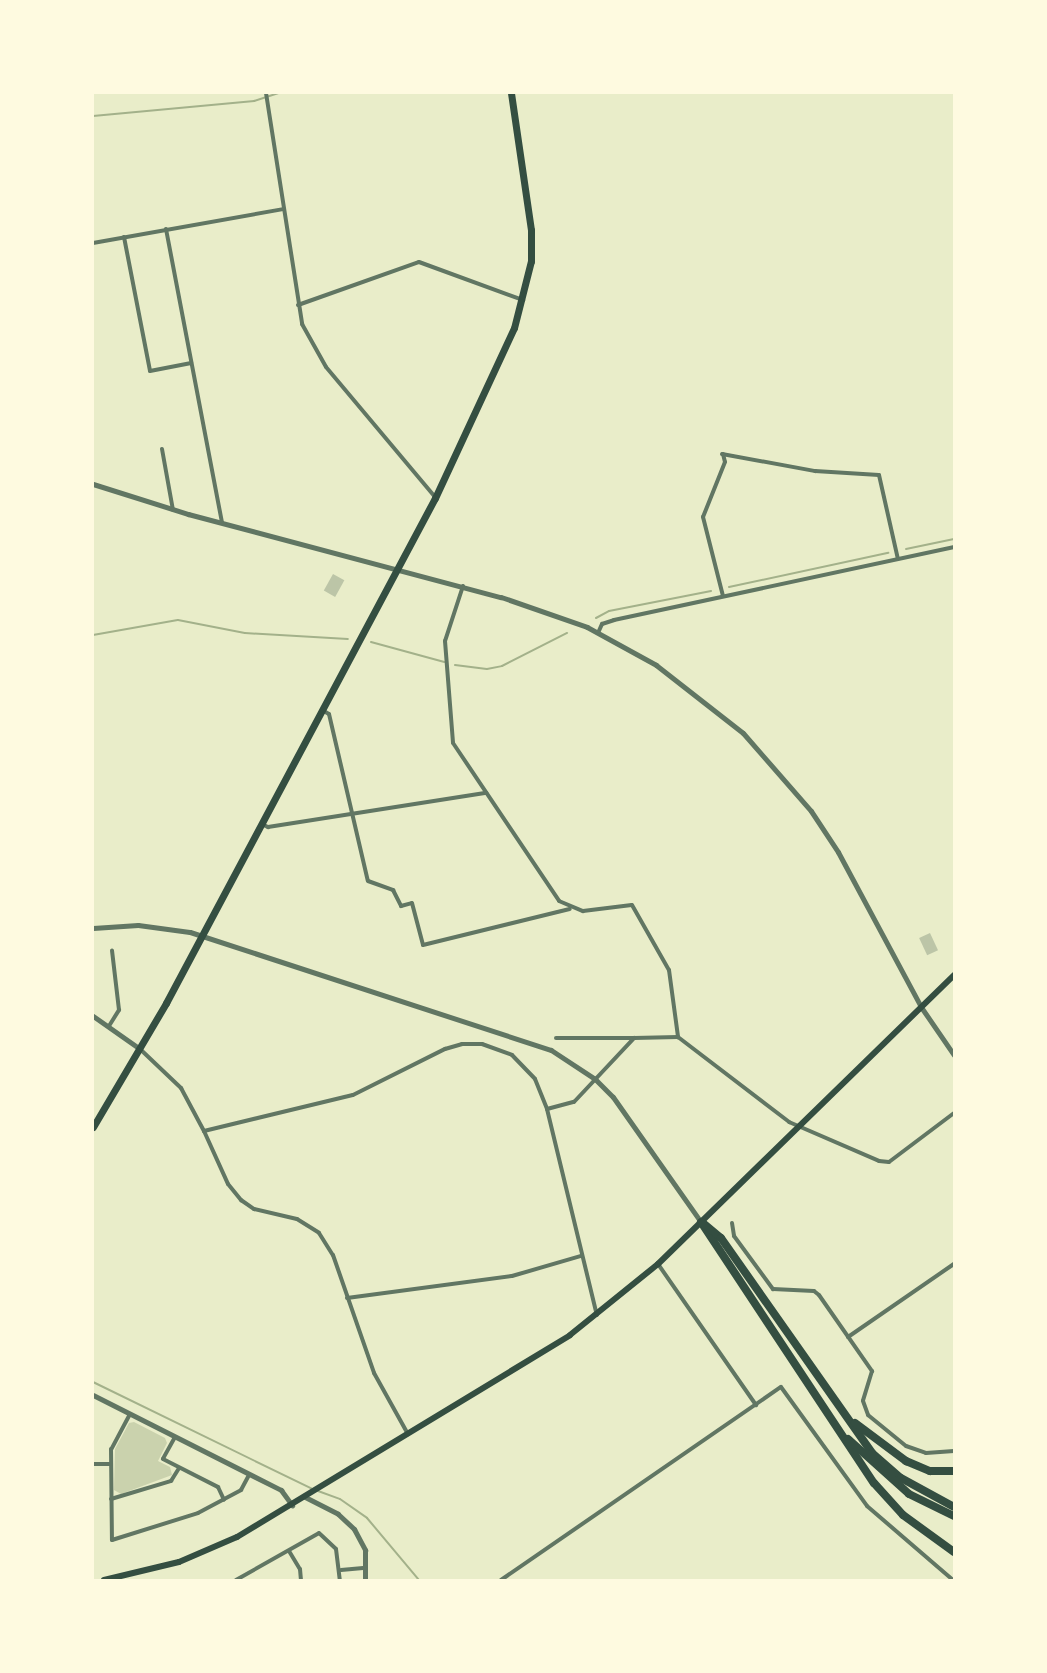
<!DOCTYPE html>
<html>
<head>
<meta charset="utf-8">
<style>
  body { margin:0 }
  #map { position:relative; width:1047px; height:1673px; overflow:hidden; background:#e9edc9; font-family:"Varela Round",sans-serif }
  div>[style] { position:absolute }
  .green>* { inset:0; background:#cad2ad }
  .stream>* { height:2px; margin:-1px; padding:0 1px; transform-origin:1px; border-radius:1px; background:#a3b18a }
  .building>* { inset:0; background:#bcc5a7; transform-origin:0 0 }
  .minor>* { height:4px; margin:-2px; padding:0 2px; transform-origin:2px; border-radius:2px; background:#617663 }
  .tertiary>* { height:5px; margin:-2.5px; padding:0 2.5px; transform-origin:2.5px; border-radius:2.5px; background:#617663 }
  .secondary>* { height:6px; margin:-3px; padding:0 3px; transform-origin:3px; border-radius:3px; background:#344e41 }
  .primary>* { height:7px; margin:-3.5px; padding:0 3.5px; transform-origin:3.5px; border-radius:3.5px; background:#344e41 }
  .motorway>* { height:8px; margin:-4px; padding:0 4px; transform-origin:4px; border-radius:4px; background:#344e41 }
  span { translate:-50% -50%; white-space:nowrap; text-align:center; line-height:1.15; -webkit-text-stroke:6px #fefae0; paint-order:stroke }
  .frame { position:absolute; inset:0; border:94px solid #fefae0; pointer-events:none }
</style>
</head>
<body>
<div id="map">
  <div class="green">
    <div style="clip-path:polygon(134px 1422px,165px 1438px,167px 1443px,158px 1461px,170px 1467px,172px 1475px,121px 1494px,114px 1490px,115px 1449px,129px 1423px)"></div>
  </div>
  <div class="stream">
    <div style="left:93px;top:116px;width:162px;rotate:-5.3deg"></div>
    <div style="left:254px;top:101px;width:25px;rotate:-18deg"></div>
    <div style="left:906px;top:549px;width:49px;rotate:-11.8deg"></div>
    <div style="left:729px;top:587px;width:163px;rotate:-12.1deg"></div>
    <div style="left:596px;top:618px;width:15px;rotate:-28deg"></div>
    <div style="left:609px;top:611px;width:104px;rotate:-11.1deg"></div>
    <div style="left:93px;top:635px;width:86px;rotate:-10deg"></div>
    <div style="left:178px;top:620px;width:68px;rotate:11deg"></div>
    <div style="left:245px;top:633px;width:103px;rotate:3.3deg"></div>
    <div style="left:371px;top:642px;width:76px;rotate:15.3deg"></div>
    <div style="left:455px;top:665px;width:32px;rotate:7deg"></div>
    <div style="left:487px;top:669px;width:15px;rotate:-11deg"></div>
    <div style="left:502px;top:666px;width:73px;rotate:-26.9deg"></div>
    <div style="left:93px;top:1382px;width:244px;rotate:26deg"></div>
    <div style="left:318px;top:1491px;width:23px;rotate:20deg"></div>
    <div style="left:340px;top:1499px;width:33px;rotate:35deg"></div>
    <div style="left:367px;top:1518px;width:81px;rotate:50deg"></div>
  </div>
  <div class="building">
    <div style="left:333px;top:574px;width:13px;height:19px;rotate:29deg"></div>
    <div style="left:930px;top:933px;width:19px;height:12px;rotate:65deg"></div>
  </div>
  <div class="minor">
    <div style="left:266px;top:93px;width:234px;rotate:81.1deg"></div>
    <div style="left:302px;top:324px;width:49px;rotate:60.8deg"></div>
    <div style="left:326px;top:367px;width:170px;rotate:50deg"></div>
    <div style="left:166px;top:229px;width:298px;rotate:79.2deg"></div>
    <div style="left:124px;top:237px;width:136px;rotate:79deg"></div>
    <div style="left:150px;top:371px;width:42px;rotate:-11deg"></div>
    <div style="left:93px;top:243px;width:193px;rotate:-10.1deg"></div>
    <div style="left:298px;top:305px;width:128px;rotate:-19.6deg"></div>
    <div style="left:419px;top:262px;width:111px;rotate:20.1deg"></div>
    <div style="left:162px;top:449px;width:62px;rotate:79.8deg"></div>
    <div style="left:722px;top:454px;width:95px;rotate:10.4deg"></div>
    <div style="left:815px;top:471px;width:64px;rotate:3.6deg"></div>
    <div style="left:879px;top:475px;width:86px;rotate:77.3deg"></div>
    <div style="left:723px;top:454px;width:8px;rotate:76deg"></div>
    <div style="left:725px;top:462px;width:59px;rotate:111.8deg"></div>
    <div style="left:703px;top:517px;width:81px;rotate:75.8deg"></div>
    <div style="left:463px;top:586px;width:58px;rotate:108.1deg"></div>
    <div style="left:445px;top:641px;width:102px;rotate:85.5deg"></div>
    <div style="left:453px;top:743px;width:190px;rotate:56.1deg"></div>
    <div style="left:559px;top:901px;width:26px;rotate:23deg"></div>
    <div style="left:583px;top:911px;width:49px;rotate:-7deg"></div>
    <div style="left:632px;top:905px;width:75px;rotate:60.4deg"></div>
    <div style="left:669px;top:970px;width:68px;rotate:82.3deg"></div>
    <div style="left:598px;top:633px;width:10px;rotate:-66deg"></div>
    <div style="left:602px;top:624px;width:13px;rotate:-18deg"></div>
    <div style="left:614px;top:620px;width:348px;rotate:-12.1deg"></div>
    <div style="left:322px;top:710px;width:8px;rotate:30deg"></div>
    <div style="left:329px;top:714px;width:171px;rotate:76.9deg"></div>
    <div style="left:368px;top:881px;width:27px;rotate:20deg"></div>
    <div style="left:393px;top:890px;width:18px;rotate:63deg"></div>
    <div style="left:401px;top:906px;width:11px;rotate:-15deg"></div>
    <div style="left:412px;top:903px;width:43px;rotate:75.3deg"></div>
    <div style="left:423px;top:945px;width:151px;rotate:-13.8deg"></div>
    <div style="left:262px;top:824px;width:7px;rotate:27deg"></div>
    <div style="left:268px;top:827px;width:221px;rotate:-8.9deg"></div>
    <div style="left:109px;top:1026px;width:19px;rotate:-58deg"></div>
    <div style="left:119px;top:1010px;width:60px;rotate:-96.7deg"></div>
    <div style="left:556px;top:1038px;width:77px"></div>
    <div style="left:140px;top:1049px;width:57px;rotate:43.6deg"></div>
    <div style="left:181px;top:1088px;width:49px;rotate:61.9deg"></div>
    <div style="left:204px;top:1131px;width:153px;rotate:-13.6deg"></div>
    <div style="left:353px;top:1095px;width:103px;rotate:-26.6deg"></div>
    <div style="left:445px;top:1049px;width:18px;rotate:-16deg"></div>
    <div style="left:462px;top:1044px;width:20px"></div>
    <div style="left:482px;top:1044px;width:32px;rotate:20deg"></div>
    <div style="left:512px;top:1055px;width:33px;rotate:46deg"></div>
    <div style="left:535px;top:1079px;width:32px;rotate:68deg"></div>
    <div style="left:547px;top:1109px;width:212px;rotate:76.4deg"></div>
    <div style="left:547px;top:1109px;width:28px;rotate:-15deg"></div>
    <div style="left:574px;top:1102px;width:88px;rotate:-46.8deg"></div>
    <div style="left:634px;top:1038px;width:44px;rotate:-1.3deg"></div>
    <div style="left:678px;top:1037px;width:140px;rotate:37.4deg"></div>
    <div style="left:789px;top:1122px;width:98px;rotate:23.4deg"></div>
    <div style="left:879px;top:1161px;width:10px;rotate:6deg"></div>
    <div style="left:889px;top:1162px;width:81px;rotate:-37deg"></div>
    <div style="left:204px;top:1131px;width:58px;rotate:65.6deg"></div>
    <div style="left:228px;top:1184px;width:21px;rotate:51deg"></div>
    <div style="left:241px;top:1200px;width:16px;rotate:35deg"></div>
    <div style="left:254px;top:1209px;width:44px;rotate:13.1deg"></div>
    <div style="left:297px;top:1219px;width:26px;rotate:32deg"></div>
    <div style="left:319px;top:1233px;width:26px;rotate:58deg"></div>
    <div style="left:333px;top:1255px;width:125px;rotate:70.8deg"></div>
    <div style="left:374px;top:1373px;width:70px;rotate:60.9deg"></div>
    <div style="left:732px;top:1223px;width:13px;rotate:81deg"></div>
    <div style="left:734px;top:1236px;width:66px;rotate:53.7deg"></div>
    <div style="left:773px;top:1289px;width:41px;rotate:2.8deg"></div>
    <div style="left:814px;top:1291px;width:6px;rotate:39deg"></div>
    <div style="left:819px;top:1295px;width:93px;rotate:55.1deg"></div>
    <div style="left:872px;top:1371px;width:31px;rotate:107deg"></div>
    <div style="left:863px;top:1401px;width:15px;rotate:70deg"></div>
    <div style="left:868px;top:1415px;width:49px;rotate:39.2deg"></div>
    <div style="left:906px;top:1446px;width:21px;rotate:19deg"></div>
    <div style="left:926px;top:1453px;width:28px;rotate:-4deg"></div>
    <div style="left:658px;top:1264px;width:172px;rotate:55.2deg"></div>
    <div style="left:347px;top:1298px;width:166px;rotate:-7.6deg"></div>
    <div style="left:512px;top:1276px;width:72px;rotate:-16.2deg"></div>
    <div style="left:848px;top:1337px;width:129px;rotate:-34.6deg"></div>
    <div style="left:130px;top:1414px;width:40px;rotate:118deg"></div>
    <div style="left:111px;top:1449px;width:91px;rotate:89.4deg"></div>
    <div style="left:112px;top:1540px;width:90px;rotate:-17.4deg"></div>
    <div style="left:198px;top:1513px;width:49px;rotate:-28.1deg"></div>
    <div style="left:241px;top:1490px;width:17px;rotate:-62deg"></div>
    <div style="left:175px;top:1437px;width:25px;rotate:119deg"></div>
    <div style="left:163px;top:1459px;width:62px;rotate:27deg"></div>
    <div style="left:218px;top:1487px;width:14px;rotate:65deg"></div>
    <div style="left:93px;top:1464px;width:18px"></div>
    <div style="left:111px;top:1499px;width:63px;rotate:-16.7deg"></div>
    <div style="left:171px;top:1481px;width:15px;rotate:-58deg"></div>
    <div style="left:289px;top:1551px;width:21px;rotate:59deg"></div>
    <div style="left:300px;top:1569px;width:11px;rotate:85deg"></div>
    <div style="left:341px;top:1570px;width:25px;rotate:-5deg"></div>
    <div style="left:236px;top:1580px;width:95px;rotate:-29.5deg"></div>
    <div style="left:319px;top:1533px;width:23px;rotate:43deg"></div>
    <div style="left:336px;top:1549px;width:31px;rotate:83deg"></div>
    <div style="left:501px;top:1580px;width:340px;rotate:-34.6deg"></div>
    <div style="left:781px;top:1387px;width:147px;rotate:54.1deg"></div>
    <div style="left:867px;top:1506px;width:113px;rotate:40.7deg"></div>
  </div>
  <div class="tertiary">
    <div style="left:93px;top:484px;width:100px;rotate:17.5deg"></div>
    <div style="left:188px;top:514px;width:324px;rotate:14.9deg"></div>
    <div style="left:501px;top:597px;width:91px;rotate:19.2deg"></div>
    <div style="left:587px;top:627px;width:79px;rotate:28.8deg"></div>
    <div style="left:656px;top:665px;width:110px;rotate:38deg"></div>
    <div style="left:743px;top:733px;width:103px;rotate:48.9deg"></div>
    <div style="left:811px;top:811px;width:49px;rotate:56.6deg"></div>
    <div style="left:838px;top:852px;width:176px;rotate:61.8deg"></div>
    <div style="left:921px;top:1007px;width:58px;rotate:55.5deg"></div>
    <div style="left:93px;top:928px;width:45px;rotate:-3.8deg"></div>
    <div style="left:138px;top:925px;width:52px;rotate:7.7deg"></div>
    <div style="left:190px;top:932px;width:380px;rotate:18.1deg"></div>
    <div style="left:551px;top:1050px;width:53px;rotate:33.4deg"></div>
    <div style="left:595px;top:1079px;width:25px;rotate:45deg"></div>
    <div style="left:613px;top:1097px;width:153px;rotate:54.9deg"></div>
    <div style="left:93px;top:1016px;width:57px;rotate:35.1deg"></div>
    <div style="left:93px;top:1395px;width:211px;rotate:26.8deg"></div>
    <div style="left:281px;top:1490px;width:19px;rotate:54deg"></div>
    <div style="left:305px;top:1497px;width:37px;rotate:27deg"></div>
    <div style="left:338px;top:1514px;width:22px;rotate:43deg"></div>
    <div style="left:354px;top:1529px;width:24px;rotate:62deg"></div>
    <div style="left:365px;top:1550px;width:30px;rotate:90deg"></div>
  </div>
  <div class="secondary">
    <div style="left:104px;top:1580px;width:77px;rotate:-13.5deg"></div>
    <div style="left:179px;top:1562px;width:63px;rotate:-23.3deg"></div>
    <div style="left:237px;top:1537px;width:389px;rotate:-31.2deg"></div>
    <div style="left:570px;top:1335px;width:113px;rotate:-38.9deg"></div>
    <div style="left:658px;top:1264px;width:414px;rotate:-44.3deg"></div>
  </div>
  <div class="primary">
    <div style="left:93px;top:1127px;width:144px;rotate:-59.5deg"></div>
    <div style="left:166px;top:1003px;width:572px;rotate:-61.96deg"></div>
    <div style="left:435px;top:498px;width:187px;rotate:-65.1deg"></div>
    <div style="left:514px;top:328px;width:69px;rotate:-75.8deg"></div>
    <div style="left:531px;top:261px;width:31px;rotate:-90deg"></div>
    <div style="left:531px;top:230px;width:138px;rotate:-98.3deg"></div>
  </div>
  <div class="motorway">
    <div style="left:701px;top:1222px;width:313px;rotate:56.5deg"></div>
    <div style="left:874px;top:1483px;width:43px;rotate:47.8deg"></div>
    <div style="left:903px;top:1515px;width:63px;rotate:36deg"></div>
    <div style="left:703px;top:1223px;width:23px;rotate:40deg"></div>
    <div style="left:721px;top:1238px;width:263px;rotate:54.9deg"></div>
    <div style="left:872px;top:1453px;width:38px;rotate:41deg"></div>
    <div style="left:901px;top:1478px;width:60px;rotate:28.7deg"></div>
    <div style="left:855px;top:1423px;width:64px;rotate:36.7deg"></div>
    <div style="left:906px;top:1461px;width:26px;rotate:23deg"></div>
    <div style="left:930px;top:1471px;width:24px"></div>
    <div style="left:848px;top:1439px;width:82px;rotate:42deg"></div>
    <div style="left:909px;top:1494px;width:50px;rotate:26.1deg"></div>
  </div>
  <div class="frame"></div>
</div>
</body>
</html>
